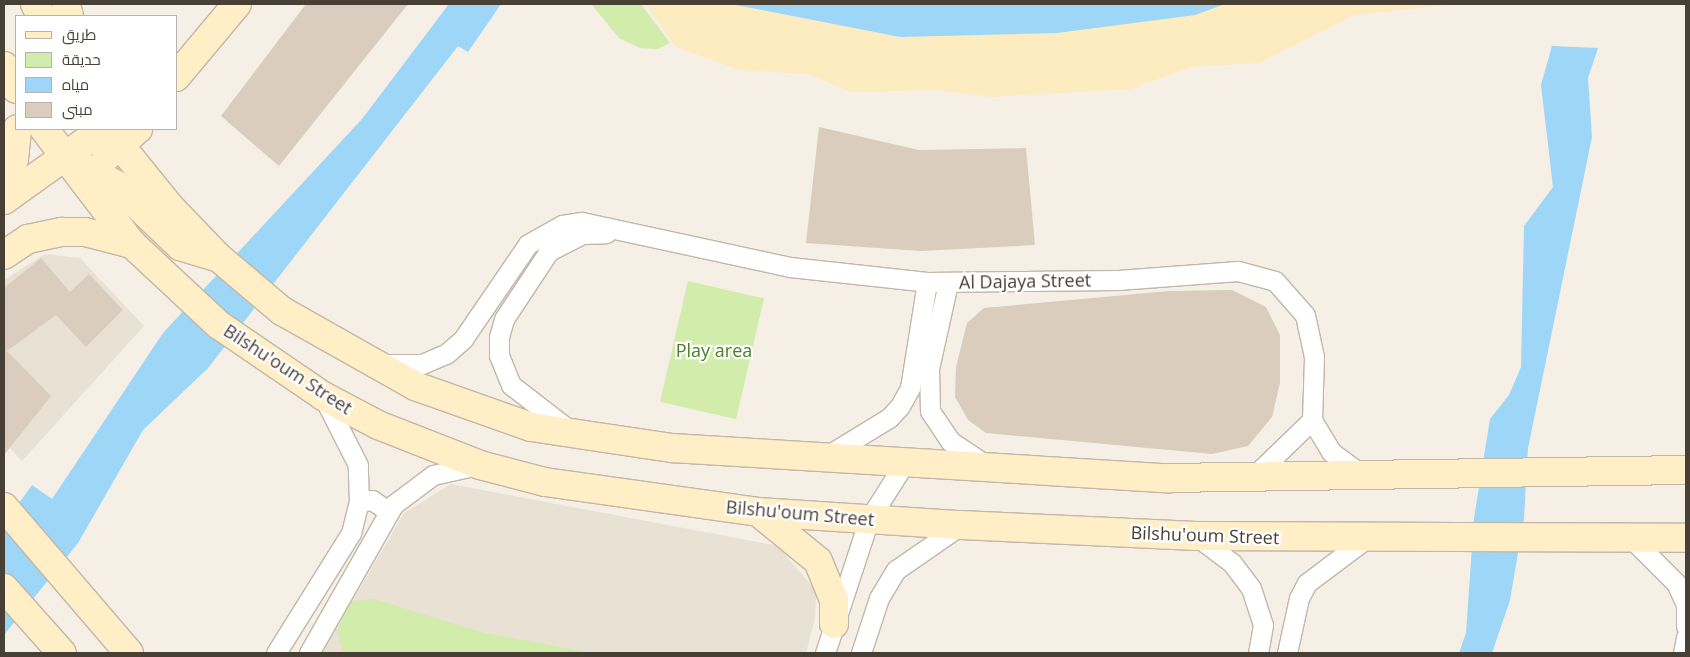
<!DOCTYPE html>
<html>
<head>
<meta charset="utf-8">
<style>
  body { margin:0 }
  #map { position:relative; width:1690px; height:657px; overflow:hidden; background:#f5efe6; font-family:"Open Sans",Cairo,sans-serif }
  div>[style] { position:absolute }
  .residential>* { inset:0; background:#e9e1d4 }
  .green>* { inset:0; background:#d2ecab; transform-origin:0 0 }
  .sand>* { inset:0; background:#fcecbf }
  .water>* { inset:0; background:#9dd6f7 }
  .building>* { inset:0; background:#dacdbd }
  .roads { filter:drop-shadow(1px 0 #c1b7a8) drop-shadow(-1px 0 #c1b7a8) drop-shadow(0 1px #c1b7a8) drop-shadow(0 -1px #c1b7a8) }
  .street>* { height:19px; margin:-9.5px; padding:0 9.5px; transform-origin:9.5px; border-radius:9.5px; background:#fff }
  .secondary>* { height:28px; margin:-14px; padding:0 14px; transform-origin:14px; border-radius:14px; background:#ffeec6 }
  span { translate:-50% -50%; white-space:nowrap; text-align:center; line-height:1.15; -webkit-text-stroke:4.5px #fff; paint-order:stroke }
  .street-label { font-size:18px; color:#483f35 }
  .park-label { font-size:18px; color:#4a7f22 }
  .frame { position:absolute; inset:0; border:5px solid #483f35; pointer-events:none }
  .legend { position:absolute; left:15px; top:15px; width:162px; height:115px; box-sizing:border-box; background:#fff; border:1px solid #b6b2ae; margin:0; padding:6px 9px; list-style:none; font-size:15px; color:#483f35 }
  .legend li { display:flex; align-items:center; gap:10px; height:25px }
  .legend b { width:25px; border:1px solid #b6b2ae }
</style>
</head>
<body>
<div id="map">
  <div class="residential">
    <div style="clip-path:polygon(45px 254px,80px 258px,144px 326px,22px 461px,4px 442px,4px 280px)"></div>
    <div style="clip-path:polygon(451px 484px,778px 546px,816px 591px,815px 618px,806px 653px,322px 653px,404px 513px)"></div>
  </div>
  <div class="green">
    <div style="clip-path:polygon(641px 4px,670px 43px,658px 49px,640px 48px,619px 38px,592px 5px)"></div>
    <div style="left:688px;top:281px;width:78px;height:124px;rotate:13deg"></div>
    <div style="clip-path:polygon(374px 599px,481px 632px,592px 653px,344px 653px,337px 632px,348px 602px)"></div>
  </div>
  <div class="sand">
    <div style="clip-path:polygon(646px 4px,729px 4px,901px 37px,1195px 15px,1225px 4px,1456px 4px,1354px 15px,1258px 63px,1192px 67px,1130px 89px,992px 97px,937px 90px,852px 92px,807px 74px,740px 70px,676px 47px)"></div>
  </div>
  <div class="water">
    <div style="clip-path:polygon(449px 4px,501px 4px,468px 52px,458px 46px,208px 368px,143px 430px,78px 543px,4px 635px,4px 524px,32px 485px,52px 499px,163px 333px,362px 119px)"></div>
    <div style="clip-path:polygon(731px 4px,1225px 4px,1195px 15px,1057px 33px,900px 37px)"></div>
    <div style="clip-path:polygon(1552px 46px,1598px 48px,1588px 78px,1592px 137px,1528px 448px,1524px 518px,1510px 600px,1492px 653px,1459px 653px,1466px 633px,1474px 518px,1490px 419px,1509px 395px,1521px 367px,1524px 226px,1553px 187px,1541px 85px)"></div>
  </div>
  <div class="building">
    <div style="clip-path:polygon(306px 4px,408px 4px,279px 166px,221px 116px)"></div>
    <div style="clip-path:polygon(819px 127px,919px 150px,1026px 148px,1035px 245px,921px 251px,806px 243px)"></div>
    <div style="clip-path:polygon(41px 258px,70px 292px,89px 274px,123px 310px,86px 347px,56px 315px,7px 351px,51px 396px,4px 455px,4px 288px)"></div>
    <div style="clip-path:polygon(1232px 290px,1266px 307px,1280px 335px,1280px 383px,1272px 417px,1248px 446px,1212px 454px,986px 433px,968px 420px,955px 397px,956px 367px,967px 323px,984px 308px,1169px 291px)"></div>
  </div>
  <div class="roads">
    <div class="street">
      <div style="left:948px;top:283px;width:88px;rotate:102.5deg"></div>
      <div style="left:929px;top:369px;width:42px;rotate:88.6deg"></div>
      <div style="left:930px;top:411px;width:36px;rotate:56deg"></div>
      <div style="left:950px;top:441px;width:47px;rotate:33.7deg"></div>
      <div style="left:382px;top:364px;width:40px"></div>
      <div style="left:422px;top:364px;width:26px;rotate:-23deg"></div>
      <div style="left:446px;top:354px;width:23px;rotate:-41deg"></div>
      <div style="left:463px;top:339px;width:115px;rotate:-55.6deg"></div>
      <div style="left:528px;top:244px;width:39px;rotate:-29deg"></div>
      <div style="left:562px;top:225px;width:20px;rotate:-9deg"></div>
      <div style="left:582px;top:222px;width:213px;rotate:12.2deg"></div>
      <div style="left:790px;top:267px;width:138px;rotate:6.2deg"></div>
      <div style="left:927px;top:282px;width:191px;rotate:-0.6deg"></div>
      <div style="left:1118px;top:280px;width:120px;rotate:-4.3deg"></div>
      <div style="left:1238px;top:271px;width:38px;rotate:15deg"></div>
      <div style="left:1275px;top:281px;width:45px;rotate:48.6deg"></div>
      <div style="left:1305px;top:315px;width:43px;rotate:77.9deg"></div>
      <div style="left:1314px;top:357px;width:63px;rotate:91.8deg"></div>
      <div style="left:1312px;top:420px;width:37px;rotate:59deg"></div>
      <div style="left:1331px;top:452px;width:41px;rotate:36deg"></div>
      <div style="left:568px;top:429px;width:72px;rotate:-142.3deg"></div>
      <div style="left:511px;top:385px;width:32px;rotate:-112deg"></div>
      <div style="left:499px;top:355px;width:18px;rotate:-90deg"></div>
      <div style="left:499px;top:337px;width:19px;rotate:-74deg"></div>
      <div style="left:504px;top:319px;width:82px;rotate:-56.5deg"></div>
      <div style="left:549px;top:251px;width:38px;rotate:-27deg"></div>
      <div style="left:583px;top:234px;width:23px;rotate:-2deg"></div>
      <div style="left:825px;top:457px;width:75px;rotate:-31.4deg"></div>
      <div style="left:889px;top:418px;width:16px;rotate:-47deg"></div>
      <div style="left:900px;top:406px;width:21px;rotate:-61deg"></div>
      <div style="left:910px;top:388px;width:107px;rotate:-80.9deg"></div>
      <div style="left:1253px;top:477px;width:82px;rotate:-44deg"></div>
      <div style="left:359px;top:502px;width:13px;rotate:-9deg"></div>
      <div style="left:372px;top:500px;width:21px;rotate:35deg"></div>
      <div style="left:1196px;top:536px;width:45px;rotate:36.9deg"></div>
      <div style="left:1232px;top:563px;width:31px;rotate:53deg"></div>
      <div style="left:1251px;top:588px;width:39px;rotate:72deg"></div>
      <div style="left:1263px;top:625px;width:28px;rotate:100deg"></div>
      <div style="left:1632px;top:539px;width:62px;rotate:45deg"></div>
      <div style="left:1676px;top:583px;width:23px;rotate:65deg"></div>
      <div style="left:1686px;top:604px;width:22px;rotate:90deg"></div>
      <div style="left:276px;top:653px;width:142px;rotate:-58deg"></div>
      <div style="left:351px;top:533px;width:32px;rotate:-76deg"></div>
      <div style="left:359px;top:502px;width:37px;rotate:-92deg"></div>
      <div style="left:358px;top:465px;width:77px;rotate:-116.9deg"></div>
      <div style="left:309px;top:653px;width:170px;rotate:-60.4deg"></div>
      <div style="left:393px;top:505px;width:50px;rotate:-36.9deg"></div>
      <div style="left:433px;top:475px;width:46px;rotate:-12.5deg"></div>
      <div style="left:825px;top:653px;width:141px;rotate:-71.8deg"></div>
      <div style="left:869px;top:519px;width:65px;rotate:-57.5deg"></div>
      <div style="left:861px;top:653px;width:58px;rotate:-71.9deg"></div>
      <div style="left:879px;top:598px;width:33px;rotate:-59deg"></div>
      <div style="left:896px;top:570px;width:79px;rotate:-34.7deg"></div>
      <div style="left:1287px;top:653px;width:56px;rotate:-77.7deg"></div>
      <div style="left:1299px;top:598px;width:17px;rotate:-62deg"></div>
      <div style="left:1307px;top:583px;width:75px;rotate:-36.9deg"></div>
      <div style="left:1683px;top:653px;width:16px;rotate:-79deg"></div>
    </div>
    <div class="secondary">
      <div style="left:35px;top:4px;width:13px;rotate:63deg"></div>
      <div style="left:66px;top:4px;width:12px;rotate:76deg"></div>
      <div style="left:4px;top:66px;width:26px;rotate:62deg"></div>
      <div style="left:176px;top:77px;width:95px;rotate:-50.1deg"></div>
      <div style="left:44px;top:129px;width:145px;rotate:52.6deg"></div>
      <div style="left:132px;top:244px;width:119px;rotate:43deg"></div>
      <div style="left:219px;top:325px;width:126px;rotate:34.3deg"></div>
      <div style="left:323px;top:396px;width:62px;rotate:27.8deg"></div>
      <div style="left:378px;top:425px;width:110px;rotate:21.4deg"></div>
      <div style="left:480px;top:465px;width:67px;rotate:14.7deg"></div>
      <div style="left:545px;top:482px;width:215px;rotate:8deg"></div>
      <div style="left:758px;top:512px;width:203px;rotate:3.7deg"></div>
      <div style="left:961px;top:525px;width:235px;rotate:2.7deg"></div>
      <div style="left:1196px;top:536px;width:490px;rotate:0.2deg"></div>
      <div style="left:107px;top:129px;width:100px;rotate:51.1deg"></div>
      <div style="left:170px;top:207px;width:69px;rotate:46.2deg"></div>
      <div style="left:218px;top:257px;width:84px;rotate:40.2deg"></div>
      <div style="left:282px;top:311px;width:153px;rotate:29.4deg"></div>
      <div style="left:415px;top:386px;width:123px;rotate:19.5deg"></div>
      <div style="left:531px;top:427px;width:143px;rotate:8.5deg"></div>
      <div style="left:672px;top:448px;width:498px;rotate:3.5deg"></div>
      <div style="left:1169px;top:478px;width:517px;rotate:-0.89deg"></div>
      <div style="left:64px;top:157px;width:58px;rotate:27.9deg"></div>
      <div style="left:115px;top:184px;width:90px;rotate:43.6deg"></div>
      <div style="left:180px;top:246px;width:39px;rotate:17deg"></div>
      <div style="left:106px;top:157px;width:43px;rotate:-41.2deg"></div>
      <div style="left:4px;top:185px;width:28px;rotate:-69deg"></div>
      <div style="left:14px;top:159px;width:30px;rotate:-84deg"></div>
      <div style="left:4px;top:200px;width:122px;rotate:-35.6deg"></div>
      <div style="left:4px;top:255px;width:29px;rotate:-34deg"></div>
      <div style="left:28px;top:239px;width:35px;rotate:-12deg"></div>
      <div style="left:62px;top:232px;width:23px"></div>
      <div style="left:85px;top:232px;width:49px;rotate:14.3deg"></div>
      <div style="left:4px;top:507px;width:192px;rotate:49.4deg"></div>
      <div style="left:758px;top:512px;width:77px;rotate:39.2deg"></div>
      <div style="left:818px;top:561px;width:42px;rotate:67.7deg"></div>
      <div style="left:834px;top:600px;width:24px;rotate:90deg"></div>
      <div style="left:4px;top:588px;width:87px;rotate:48.3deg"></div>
    </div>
  </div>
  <div class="street-label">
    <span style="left:1025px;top:281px;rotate:-1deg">Al Dajaya Street</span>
    <span style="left:288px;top:369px;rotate:33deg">Bilshu'oum Street</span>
    <span style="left:800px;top:513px;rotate:5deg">Bilshu'oum Street</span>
    <span style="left:1205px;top:535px;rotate:2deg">Bilshu'oum Street</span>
  </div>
  <div class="park-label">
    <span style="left:714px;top:350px">Play area</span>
  </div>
  <div class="frame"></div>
  <ul class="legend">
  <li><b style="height:6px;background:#ffeec6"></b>طريق</li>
  <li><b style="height:14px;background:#d2ecab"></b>حديقة</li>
  <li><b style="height:14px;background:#9dd6f7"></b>مياه</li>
  <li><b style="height:14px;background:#dacdbd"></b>مبنى</li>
  </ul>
</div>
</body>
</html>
